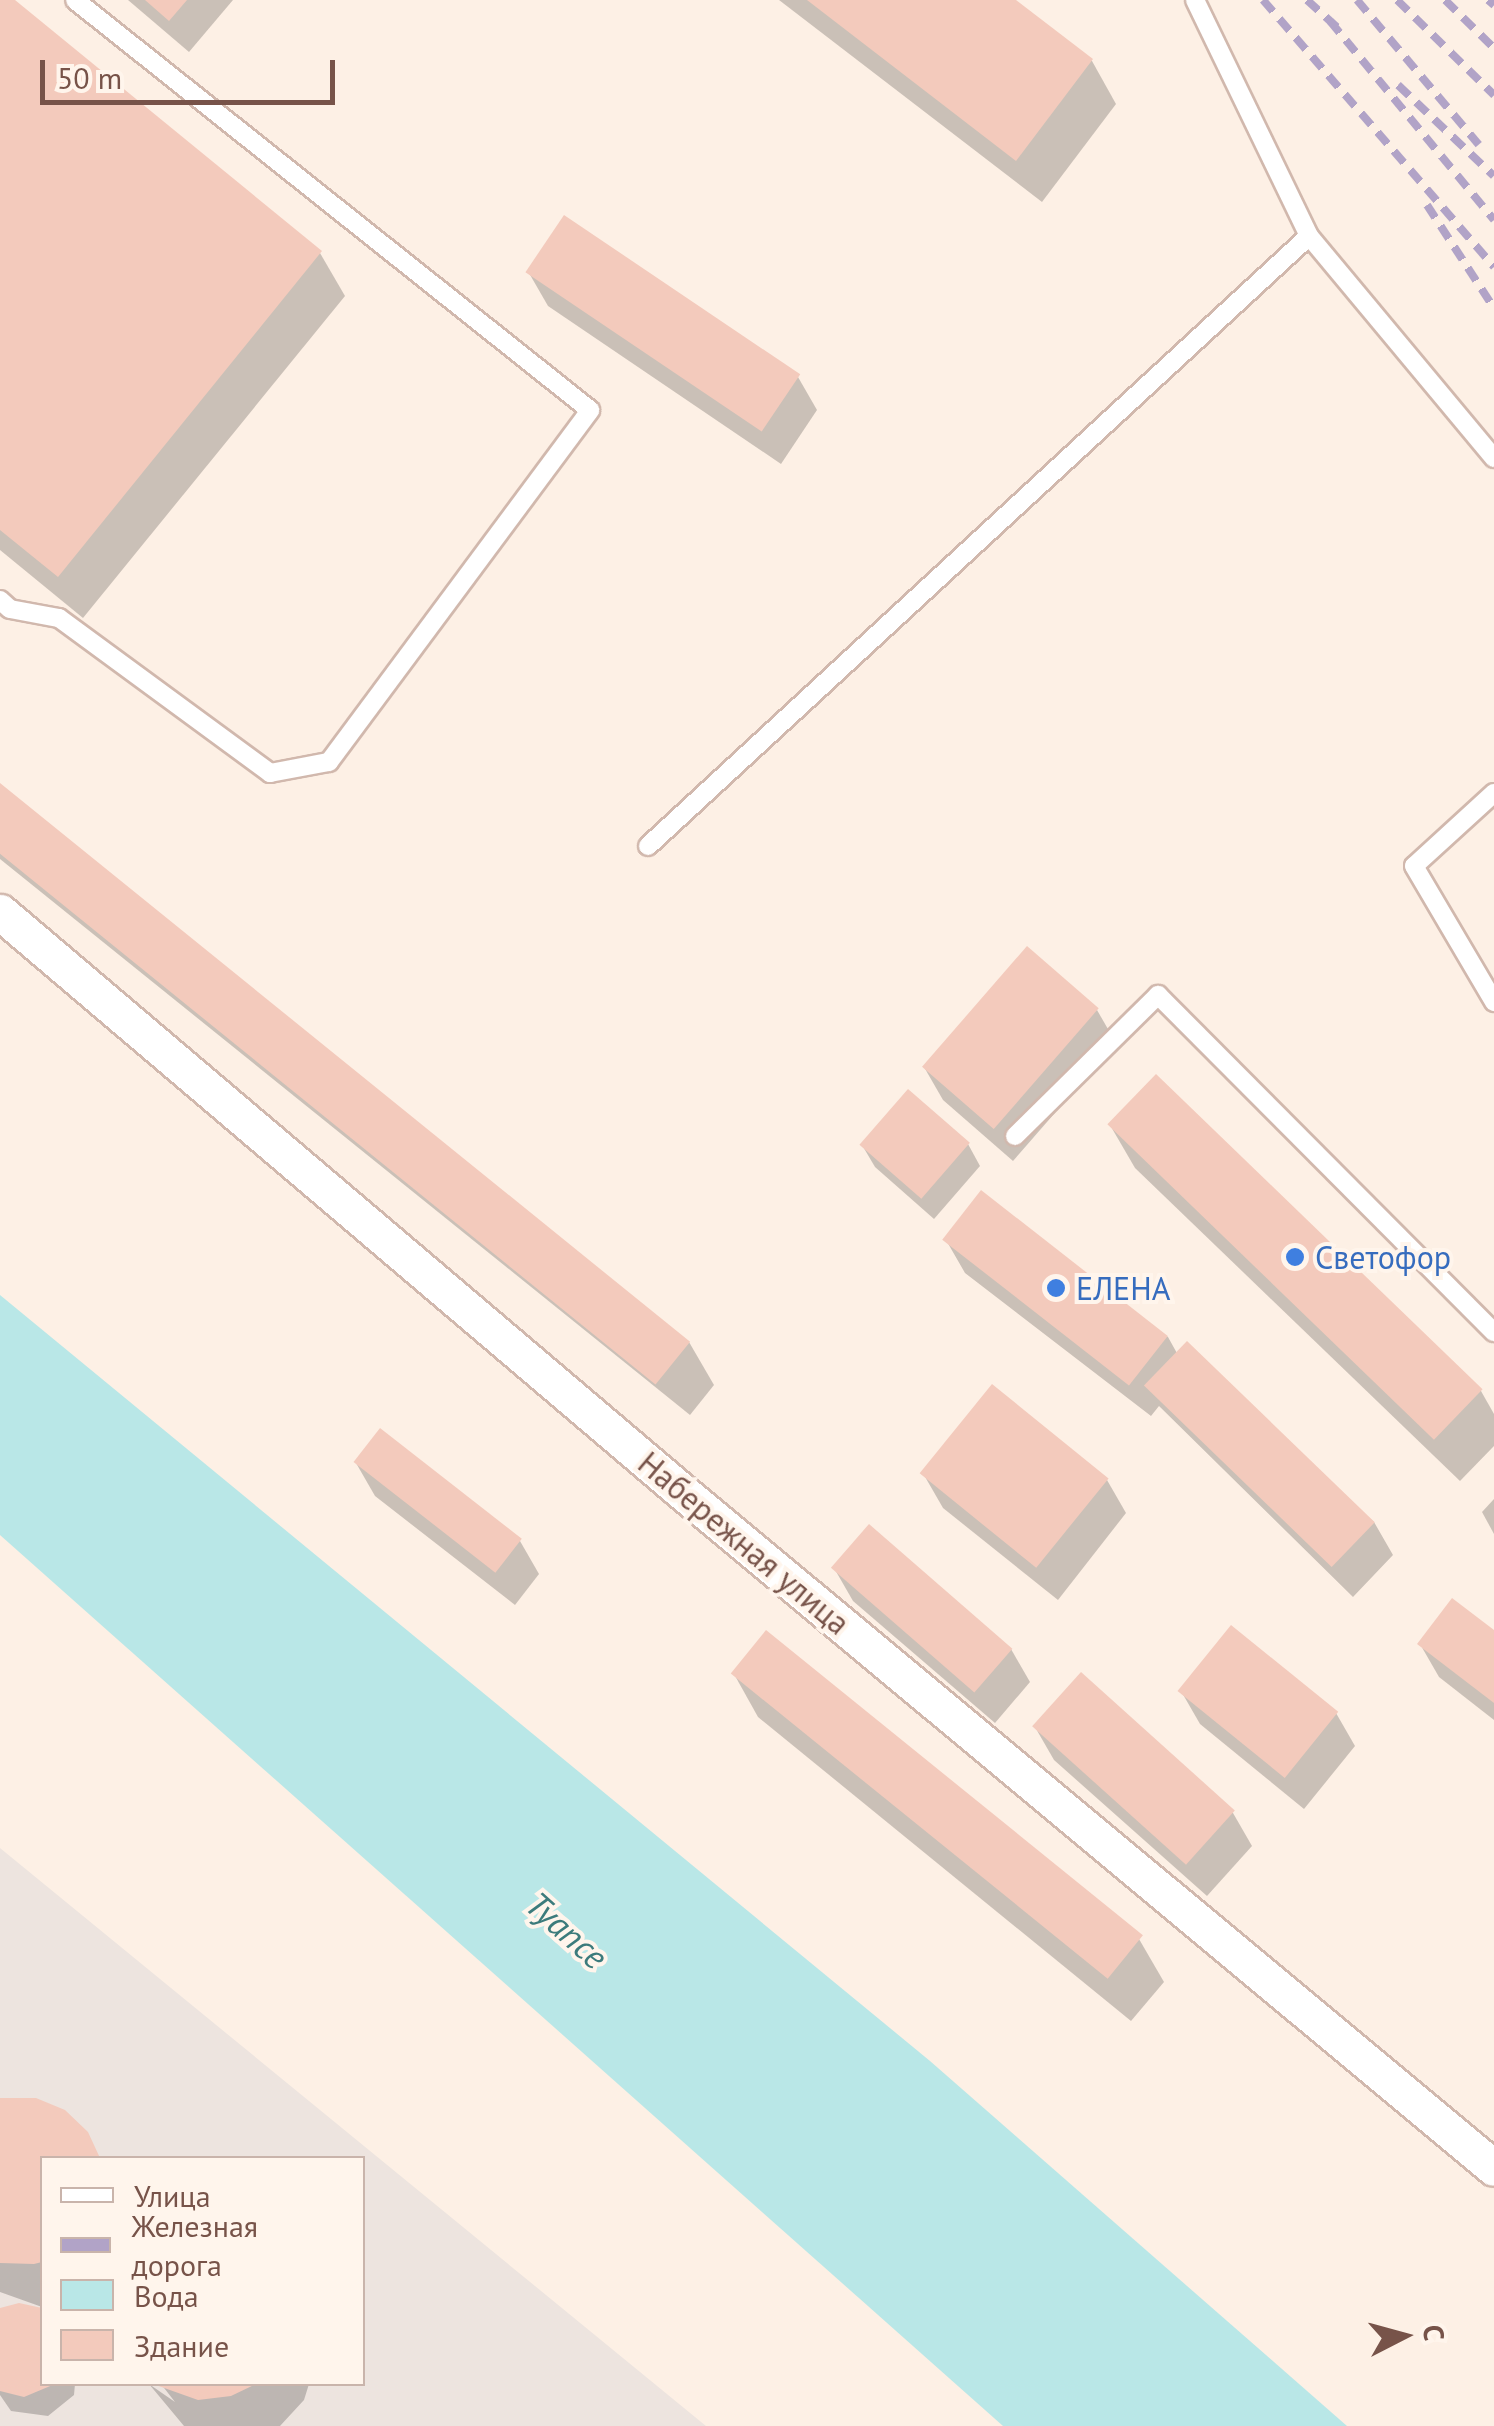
<!DOCTYPE html>
<html>
<head>
<meta charset="utf-8">
<style>
  body { margin:0 }
  #map { position:relative; width:1494px; height:2426px; overflow:hidden; background:#fdf0e5; font-family:"PT Sans",sans-serif }
  div>[style] { position:absolute }
  .industrial>* { inset:0; background:#ede4df }
  .water>* { inset:0; background:#b9e7e7 }
  .shadow>* { inset:0; background:#0003 }
  .building>* { inset:0; background:#f3cabc; transform-origin:0 0 }
  .roads { filter:drop-shadow(2px 0 #d1b8ad) drop-shadow(-2px 0 #d1b8ad) drop-shadow(0 2px #d1b8ad) drop-shadow(0 -2px #d1b8ad) }
  .lane>* { height:18px; margin:-9px; padding:0 9px; transform-origin:9px; border-radius:9px; background:#fff }
  .street>* { height:35px; margin:-17.5px; padding:0 17.5px; transform-origin:17.5px; border-radius:17.5px; background:#fff }
  .rail>* { height:8px; margin-top:-4px; transform-origin:0; background:repeating-linear-gradient(90deg,#b1a3c7 0 15px,transparent 0 25px) }
  .dots>* { width:28px; height:28px; translate:-50% -50%; box-sizing:border-box; border:5px solid #fff5ec; border-radius:50% }
  span { translate:-50% -50%; white-space:nowrap; text-align:center; line-height:1.15; -webkit-text-stroke:8px #fff5ec; paint-order:stroke }
  .shop-label { font-size:32px; color:#366cbe }
  .left { translate:0 -50%; text-align:left }
  .street-label { font-size:32px; color:#775349 }
  .water-label { font-size:35px; color:#3c7b7c; font-style:italic }
  .legend { position:absolute; left:40px; top:2156px; width:325px; height:230px; box-sizing:border-box; background:#fff5ec; border:2px solid #c9b4ab; margin:0; padding:12px 18px; list-style:none; font-size:30px; color:#775349 }
  .legend li { display:flex; align-items:center; gap:20px; height:50px }
  .legend b { width:50px; border:2px solid #c9b4ab }
  .north { position:absolute; left:1354px; top:2286px; width:100px; height:100px; -webkit-text-stroke:8px #fff5ec; paint-order:stroke; rotate:84deg; font-size:28px; font-weight:700; line-height:40px; text-align:center; color:#775349 }
  .north::after { content:''; display:block; margin:auto; width:35px; height:45px; background:#775349; clip-path:polygon(50% 0,100% 100%,50% 72%,0 100%) }
  .scale { position:absolute; left:40px; top:60px; width:295px; height:45px; box-sizing:border-box; border:5px solid #775349; border-top:0; padding-left:12px; font-size:30px; line-height:35px; white-space:nowrap; color:#775349; -webkit-text-stroke:8px #fff5ec; paint-order:stroke }
</style>
</head>
<body>
<div id="map">
  <div class="industrial">
    <div style="clip-path:polygon(evenodd,0 1848px,706px 2426px,0 2426px,0 1848px,42px 2158px,362px 2158px,362px 2384px,42px 2384px,42px 2158px)"></div>
  </div>
  <div class="water">
    <div style="clip-path:polygon(0 1295px,930px 2061px,1347px 2426px,1003px 2426px,0 1535px)"></div>
  </div>
  <div class="shadow">
    <div style="clip-path:polygon(0 0,11px 0,320px 253px,345px 296px,83px 618px,0 550px)"></div>
    <div style="clip-path:polygon(128px 0,233px 0,189px 52px)"></div>
    <div style="clip-path:polygon(779px 0,1012px 0,1092px 61px,1116px 104px,1042px 202px)"></div>
    <div style="clip-path:polygon(529px 273px,798px 377px,817px 410px,781px 464px,548px 306px)"></div>
    <div style="clip-path:polygon(0 786px,689px 1342px,714px 1385px,690px 1415px,0 859px)"></div>
    <div style="clip-path:polygon(1097px 1010px,1116px 1043px,1013px 1161px,943px 1100px,924px 1067px)"></div>
    <div style="clip-path:polygon(1110px 1125px,1481px 1391px,1494px 1414px,1494px 1446px,1460px 1481px,1135px 1168px)"></div>
    <div style="clip-path:polygon(968px 1144px,980px 1166px,934px 1219px,875px 1167px,862px 1145px)"></div>
    <div style="clip-path:polygon(982px 1194px,1168px 1337px,1178px 1355px,1374px 1522px,1393px 1555px,1353px 1597px,1159px 1406px,1151px 1416px,965px 1273px,946px 1240px)"></div>
    <div style="clip-path:polygon(356px 1463px,520px 1541px,539px 1574px,515px 1605px,375px 1496px)"></div>
    <div style="clip-path:polygon(924px 1475px,1107px 1480px,1126px 1513px,1058px 1600px,943px 1508px)"></div>
    <div style="clip-path:polygon(1494px 1499px,1494px 1534px,1482px 1512px)"></div>
    <div style="clip-path:polygon(834px 1568px,1011px 1649px,1030px 1682px,995px 1723px,853px 1601px)"></div>
    <div style="clip-path:polygon(1494px 1634px,1494px 1720px,1439px 1677px,1420px 1644px)"></div>
    <div style="clip-path:polygon(734px 1674px,1139px 1939px,1164px 1982px,1131px 2021px,758px 1717px)"></div>
    <div style="clip-path:polygon(1181px 1691px,1336px 1713px,1355px 1746px,1304px 1809px,1200px 1724px)"></div>
    <div style="clip-path:polygon(1035px 1727px,1233px 1813px,1252px 1846px,1207px 1896px,1054px 1760px)"></div>
    <div style="clip-path:polygon(0 2102px,79px 2125px,99px 2158px,42px 2158px,42px 2307px,0 2292px)"></div>
    <div style="clip-path:polygon(42px 2312px,42px 2384px,75px 2384px,74px 2395px,48px 2416px,11px 2411px,0 2395px,0 2315px)"></div>
    <div style="clip-path:polygon(149px 2384px,175px 2402px,161px 2384px,309px 2384px,304px 2400px,280px 2426px,184px 2426px)"></div>
  </div>
  <div class="building">
    <div style="clip-path:polygon(0 0,15px 0,322px 251px,58px 577px,0 530px)"></div>
    <div style="clip-path:polygon(145px 0,187px 0,169px 21px)"></div>
    <div style="clip-path:polygon(807px 0,1016px 0,1093px 59px,1016px 161px)"></div>
    <div style="left:564px;top:215px;width:285px;height:69px;rotate:34deg"></div>
    <div style="left:0;top:783px;width:888px;height:55px;rotate:39deg"></div>
    <div style="left:1027px;top:946px;width:95px;height:160px;rotate:41deg"></div>
    <div style="left:1156px;top:1074px;width:454px;height:70px;rotate:44deg"></div>
    <div style="left:908px;top:1089px;width:82px;height:74px;rotate:41deg"></div>
    <div style="left:981px;top:1190px;width:237px;height:63px;rotate:38deg"></div>
    <div style="left:1187px;top:1341px;width:261px;height:62px;rotate:44deg"></div>
    <div style="left:992px;top:1384px;width:150px;height:115px;rotate:39deg"></div>
    <div style="left:380px;top:1428px;width:180px;height:43px;rotate:38deg"></div>
    <div style="left:869px;top:1524px;width:190px;height:58px;rotate:41deg"></div>
    <div style="clip-path:polygon(1452px 1598px,1494px 1630px,1494px 1703px,1417px 1644px)"></div>
    <div style="left:1231px;top:1625px;width:138px;height:85px;rotate:39deg"></div>
    <div style="left:766px;top:1630px;width:485px;height:56px;rotate:39deg"></div>
    <div style="left:1081px;top:1672px;width:207px;height:73px;rotate:42deg"></div>
    <div style="clip-path:polygon(0 2098px,36px 2098px,65px 2110px,88px 2132px,100px 2158px,42px 2158px,42px 2262px,34px 2264px,0 2263px)"></div>
    <div style="clip-path:polygon(19px 2303px,42px 2308px,42px 2384px,55px 2384px,24px 2397px,0 2391px,0 2308px)"></div>
    <div style="clip-path:polygon(153px 2384px,256px 2384px,231px 2396px,198px 2400px)"></div>
  </div>
  <div class="roads">
    <div class="lane">
      <div style="left:1195px;top:0;width:262px;rotate:64.2deg"></div>
      <div style="left:1309px;top:236px;width:289px;rotate:50.2deg"></div>
      <div style="left:0;top:600px;width:13px;rotate:42deg"></div>
      <div style="left:10px;top:609px;width:50px;rotate:10.4deg"></div>
      <div style="left:59px;top:618px;width:262px;rotate:36.3deg"></div>
      <div style="left:270px;top:773px;width:60px;rotate:-10.6deg"></div>
      <div style="left:329px;top:762px;width:438px;rotate:-53.4deg"></div>
      <div style="left:590px;top:410px;width:658px;rotate:-141.48deg"></div>
      <div style="left:1494px;top:793px;width:108px;rotate:137.6deg"></div>
      <div style="left:1414px;top:866px;width:158px;rotate:59.5deg"></div>
      <div style="left:648px;top:846px;width:899px;rotate:-42.7deg"></div>
      <div style="left:1015px;top:1136px;width:201px;rotate:-44.6deg"></div>
      <div style="left:1158px;top:995px;width:476px;rotate:45.1deg"></div>
    </div>
    <div class="street">
      <div style="left:0;top:912px;width:892px;rotate:40.36deg"></div>
      <div style="left:680px;top:1490px;width:1059px;rotate:39.79deg"></div>
    </div>
  </div>
  <div class="rail">
    <div style="left:1263px;top:0;width:353px;rotate:49.1deg"></div>
    <div style="left:1307px;top:0;width:45px;rotate:42.3deg"></div>
    <div style="left:1357px;top:0;width:189px;rotate:49.9deg"></div>
    <div style="left:1397px;top:0;width:136px;rotate:44.4deg"></div>
    <div style="left:1445px;top:0;width:69px;rotate:44.4deg"></div>
    <div style="left:1488px;top:0;width:8px;rotate:40deg"></div>
    <div style="left:1330px;top:21px;width:258px;rotate:50.5deg"></div>
    <div style="left:1398px;top:85px;width:132px;rotate:43.5deg"></div>
    <div style="left:1427px;top:205px;width:123px;rotate:57deg"></div>
  </div>
  <div class="dots">
    <div style="left:1295px;top:1257px;background:#3f7fe0"></div>
    <div style="left:1056px;top:1288px;background:#3f7fe0"></div>
  </div>
  <div class="shop-label">
    <span class="left" style="left:1315px;top:1257px">Светофор</span>
    <span class="left" style="left:1076px;top:1288px">ЕЛЕНА</span>
  </div>
  <div class="street-label">
    <span style="left:744px;top:1543px;rotate:40deg">Набережная улица</span>
  </div>
  <div class="water-label">
    <span style="left:567px;top:1930px;rotate:42deg">Туапсе</span>
  </div>
  <ul class="legend">
  <li><b style="height:12px;background:#fff"></b>Улица</li>
  <li><b style="height:12px;background:#b1a3c7"></b>Железная дорога</li>
  <li><b style="height:28px;background:#b9e7e7"></b>Вода</li>
  <li><b style="height:28px;background:#f3cabc"></b>Здание</li>
  </ul>
  <div class="north">С</div>
  <div class="scale">50 m</div>
</div>
</body>
</html>
